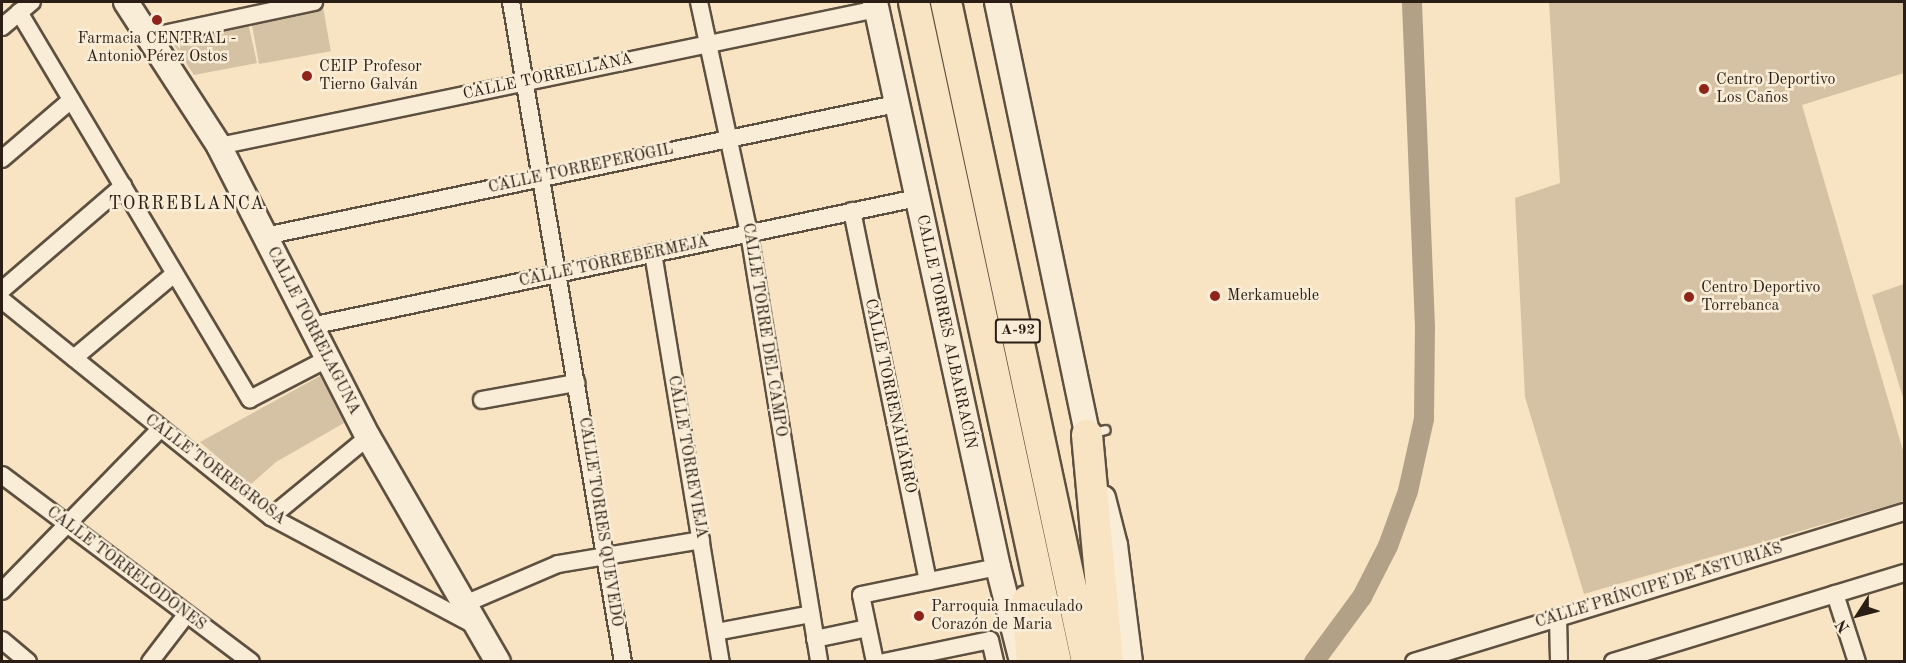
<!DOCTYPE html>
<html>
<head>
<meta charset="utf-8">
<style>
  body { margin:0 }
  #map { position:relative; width:1906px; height:663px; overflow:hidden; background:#f8e3c2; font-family:"Old Standard TT",serif }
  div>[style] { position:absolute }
  .green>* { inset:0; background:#d5c2a5; transform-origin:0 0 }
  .canal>* { height:20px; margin:-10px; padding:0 10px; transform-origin:10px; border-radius:10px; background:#b2a087 }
  .roads { filter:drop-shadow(2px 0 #5e5040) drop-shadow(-2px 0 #5e5040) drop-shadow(0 2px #5e5040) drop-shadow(0 -2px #5e5040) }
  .lane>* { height:8px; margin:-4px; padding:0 4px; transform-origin:4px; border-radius:4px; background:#faedd7 }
  .street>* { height:16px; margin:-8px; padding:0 8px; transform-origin:8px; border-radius:8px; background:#faedd7 }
  .secondary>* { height:24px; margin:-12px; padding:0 12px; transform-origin:12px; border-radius:12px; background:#faedd7 }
  .highway>* { height:30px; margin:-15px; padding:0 15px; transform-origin:15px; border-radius:15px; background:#f8e3c2 }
  .dots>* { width:16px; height:16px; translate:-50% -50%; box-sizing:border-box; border:3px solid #faedd7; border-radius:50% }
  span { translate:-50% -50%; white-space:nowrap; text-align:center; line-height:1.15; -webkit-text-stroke:5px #faedd7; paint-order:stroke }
  .shield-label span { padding:2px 4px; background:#faedd7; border:2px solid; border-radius:4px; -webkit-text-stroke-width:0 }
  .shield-label { font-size:15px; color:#2b1f15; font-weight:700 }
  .poi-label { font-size:16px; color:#2b1f15 }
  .left { translate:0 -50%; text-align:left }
  .street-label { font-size:16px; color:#2b1f15 }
  .neighbourhood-label { font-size:18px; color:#2b1f15; letter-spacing:1.5px }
  .frame { position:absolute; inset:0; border:3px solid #2b1f15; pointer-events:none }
  .north { position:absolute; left:1828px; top:585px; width:60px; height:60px; -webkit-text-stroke:4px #faedd7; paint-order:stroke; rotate:234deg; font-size:16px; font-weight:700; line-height:24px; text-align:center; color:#2b1f15 }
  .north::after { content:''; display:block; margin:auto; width:21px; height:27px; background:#2b1f15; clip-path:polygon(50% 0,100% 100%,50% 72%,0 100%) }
</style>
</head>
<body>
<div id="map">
  <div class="green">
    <div style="clip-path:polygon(1549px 2px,1904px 2px,1904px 73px,1802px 105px,1904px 454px,1904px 501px,1584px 594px,1525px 397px,1515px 198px,1560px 183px)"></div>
    <div style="left:323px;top:7px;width:45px;height:73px;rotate:80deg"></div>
    <div style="clip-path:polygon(248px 23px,257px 63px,194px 75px,170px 39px)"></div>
    <div style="clip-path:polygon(1904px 284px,1904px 401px,1872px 295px)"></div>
    <div style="clip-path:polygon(320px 376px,344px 423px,276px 462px,250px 485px,200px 442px)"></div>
  </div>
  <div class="canal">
    <div style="left:1314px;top:662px;width:81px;rotate:-53.6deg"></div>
    <div style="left:1362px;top:597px;width:57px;rotate:-63deg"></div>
    <div style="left:1388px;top:546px;width:59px;rotate:-70deg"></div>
    <div style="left:1408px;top:491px;width:74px;rotate:-77.5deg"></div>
    <div style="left:1424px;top:419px;width:92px;rotate:-89.4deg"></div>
    <div style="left:1425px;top:327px;width:325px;rotate:-92.3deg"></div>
  </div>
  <div class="roads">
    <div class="lane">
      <div style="left:1090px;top:434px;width:16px;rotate:-14deg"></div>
    </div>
    <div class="street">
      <div style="left:511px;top:2px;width:669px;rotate:80.37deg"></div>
      <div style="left:699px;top:2px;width:236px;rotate:77.8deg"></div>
      <div style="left:749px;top:233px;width:435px;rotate:80.7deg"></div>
      <div style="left:19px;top:12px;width:451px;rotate:59.2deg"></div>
      <div style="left:250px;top:399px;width:87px;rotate:-27.5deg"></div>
      <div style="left:2px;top:27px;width:39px;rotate:-40deg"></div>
      <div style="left:149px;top:37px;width:169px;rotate:-12deg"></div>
      <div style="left:219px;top:146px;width:672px;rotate:-11.76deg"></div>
      <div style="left:2px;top:159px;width:91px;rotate:-40.5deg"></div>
      <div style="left:852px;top:211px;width:378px;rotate:78.4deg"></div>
      <div style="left:265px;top:236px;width:645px;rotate:-11.82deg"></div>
      <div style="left:653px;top:253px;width:415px;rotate:80.6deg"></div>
      <div style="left:2px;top:290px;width:160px;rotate:-40.7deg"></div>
      <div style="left:2px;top:300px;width:346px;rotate:38.9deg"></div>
      <div style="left:271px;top:517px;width:232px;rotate:28deg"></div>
      <div style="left:311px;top:326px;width:619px;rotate:-11.93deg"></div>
      <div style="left:74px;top:358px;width:131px;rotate:-40deg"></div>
      <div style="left:482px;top:400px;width:96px;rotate:-10.3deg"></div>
      <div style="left:2px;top:475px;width:311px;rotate:36.9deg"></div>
      <div style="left:271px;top:517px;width:126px;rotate:-39.5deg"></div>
      <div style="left:2px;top:591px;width:226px;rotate:-45.7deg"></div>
      <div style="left:1835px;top:594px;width:71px;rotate:72.1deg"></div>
      <div style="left:467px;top:603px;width:99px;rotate:-23.2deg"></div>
      <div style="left:558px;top:564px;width:145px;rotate:-9.5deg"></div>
      <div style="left:1558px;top:617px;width:45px;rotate:88.7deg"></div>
      <div style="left:716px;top:632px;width:97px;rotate:-10.7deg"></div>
      <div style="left:815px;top:639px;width:53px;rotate:-11.9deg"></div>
      <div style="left:2px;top:640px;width:34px;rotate:40deg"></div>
      <div style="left:150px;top:662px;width:59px;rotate:-52.5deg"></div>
      <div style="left:875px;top:662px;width:68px;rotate:-101.8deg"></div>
      <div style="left:861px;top:595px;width:140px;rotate:-11.6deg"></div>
      <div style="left:884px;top:662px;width:108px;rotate:-11.7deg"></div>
      <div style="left:990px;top:640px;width:23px;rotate:77deg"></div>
      <div style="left:1414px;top:662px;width:512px;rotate:-17.02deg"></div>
      <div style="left:1613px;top:662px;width:304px;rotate:-17deg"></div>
    </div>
    <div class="secondary">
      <div style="left:126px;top:2px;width:171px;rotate:57.1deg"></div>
      <div style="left:219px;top:146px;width:327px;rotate:62.9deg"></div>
      <div style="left:368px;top:437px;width:260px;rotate:60deg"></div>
      <div style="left:875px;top:2px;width:578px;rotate:77.72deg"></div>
      <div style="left:998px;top:567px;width:97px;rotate:75.7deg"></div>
      <div style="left:997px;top:2px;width:461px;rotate:78.2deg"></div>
      <div style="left:1103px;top:498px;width:49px;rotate:75.7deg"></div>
      <div style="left:1115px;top:545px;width:118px;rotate:82.7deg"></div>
    </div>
    <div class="highway">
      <div style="left:914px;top:2px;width:675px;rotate:77.86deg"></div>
      <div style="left:946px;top:2px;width:675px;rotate:77.94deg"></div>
      <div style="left:1087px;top:435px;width:228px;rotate:84.7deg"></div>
      <div style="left:1027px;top:601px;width:61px;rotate:85.3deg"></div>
    </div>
  </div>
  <div class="dots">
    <div style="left:157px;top:20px;background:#8f2418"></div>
    <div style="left:307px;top:76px;background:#8f2418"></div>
    <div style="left:1704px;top:89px;background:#8f2418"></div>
    <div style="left:1215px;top:296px;background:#8f2418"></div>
    <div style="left:1689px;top:297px;background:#8f2418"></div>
    <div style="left:919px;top:616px;background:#8f2418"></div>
  </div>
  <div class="shield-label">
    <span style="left:1018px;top:331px">A-92</span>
  </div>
  <div class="poi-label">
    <span style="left:157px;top:48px">Farmacia CENTRAL -<br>Antonio Pérez Ostos</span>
    <span class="left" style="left:319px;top:76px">CEIP Profesor<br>Tierno Galván</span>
    <span class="left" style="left:1716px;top:89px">Centro Deportivo<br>Los Caños</span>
    <span class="left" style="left:1701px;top:297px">Centro Deportivo<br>Torrebanca</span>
    <span class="left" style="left:1227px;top:296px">Merkamueble</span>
    <span class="left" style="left:931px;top:616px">Parroquia Inmaculado<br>Corazón de Maria</span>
  </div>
  <div class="street-label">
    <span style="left:548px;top:77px;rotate:-12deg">CALLE TORRELLANA</span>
    <span style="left:581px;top:169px;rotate:-12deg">CALLE TORREPEROGIL</span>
    <span style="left:614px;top:262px;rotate:-12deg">CALLE TORREBERMEJA</span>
    <span style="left:764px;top:330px;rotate:81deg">CALLE TORRE DEL CAMPO</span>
    <span style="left:313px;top:331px;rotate:63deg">CALLE TORRELAGUNA</span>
    <span style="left:946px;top:332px;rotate:78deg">CALLE TORRES ALBARRACÍN</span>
    <span style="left:890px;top:396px;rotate:78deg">CALLE TORRENAHARRO</span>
    <span style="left:687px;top:457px;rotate:80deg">CALLE TORREVIEJA</span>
    <span style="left:215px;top:470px;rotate:37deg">CALLE TORREGROSA</span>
    <span style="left:600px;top:522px;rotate:81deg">CALLE TORRES QUEVEDO</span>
    <span style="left:126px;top:569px;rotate:37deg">CALLE TORRELODONES</span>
    <span style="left:1659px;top:586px;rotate:-17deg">CALLE PRÍNCIPE DE ASTURIAS</span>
  </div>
  <div class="neighbourhood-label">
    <span style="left:187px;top:204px">TORREBLANCA</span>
  </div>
  <div class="frame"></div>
  <div class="north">N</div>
</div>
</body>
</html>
